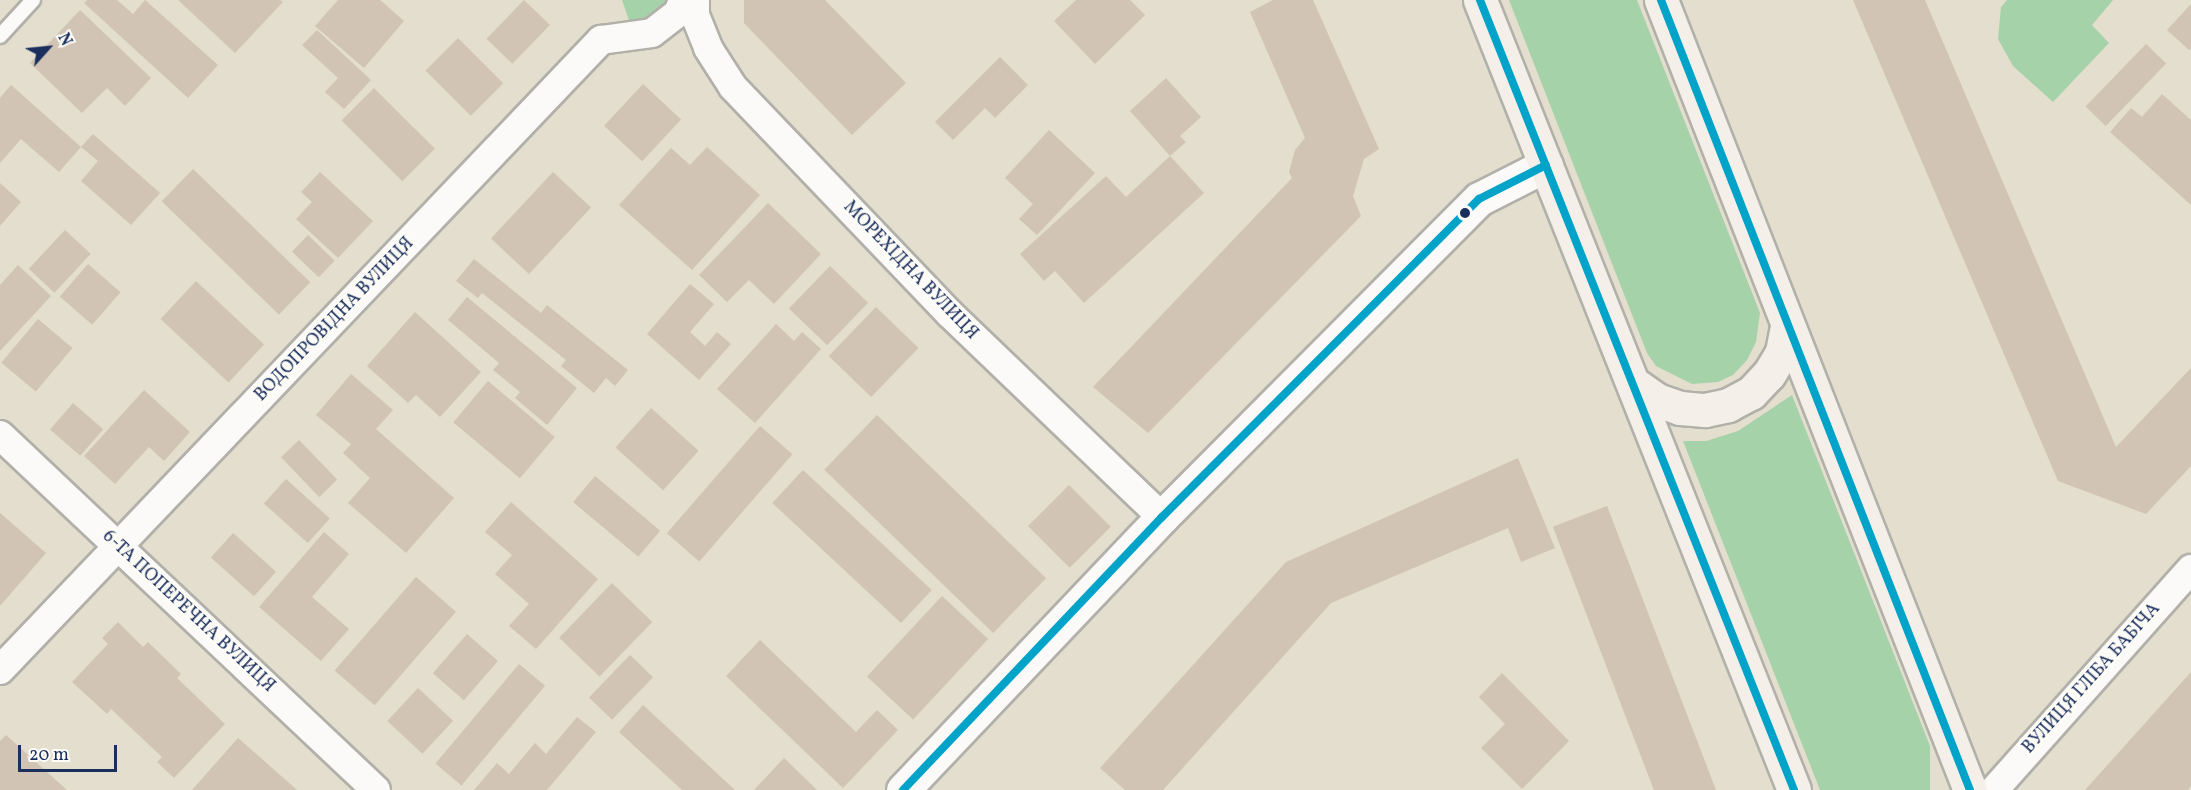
<!DOCTYPE html>
<html>
<head>
<meta charset="utf-8">
<style>
  body { margin:0 }
  #map { position:relative; width:2191px; height:790px; overflow:hidden; background:#e3decd; font-family:Vollkorn,serif }
  div>[style] { position:absolute }
  .green>* { inset:0; background:#a6d2a9 }
  .building>* { inset:0; background:#d1c4b4; transform-origin:0 0 }
  .roads { filter:drop-shadow(2px 0 #b1b0a9) drop-shadow(-2px 0 #b1b0a9) drop-shadow(0 2px #b1b0a9) drop-shadow(0 -2px #b1b0a9) }
  .service>* { height:14px; margin:-7px; padding:0 7px; transform-origin:7px; border-radius:7px; background:#fbfaf8 }
  .minor>* { height:28px; margin:-14px; padding:0 14px; transform-origin:14px; border-radius:14px; background:#fbfaf8 }
  .tertiary>* { height:33px; margin:-16.5px; padding:0 16.5px; transform-origin:16.5px; border-radius:16.5px; background:#fbfaf8 }
  .secondary>* { height:33px; margin:-16.5px; padding:0 16.5px; transform-origin:16.5px; border-radius:16.5px; background:#f4f0e9 }
  .bus-1>* { height:8px; margin:-4px; padding:0 4px; transform-origin:4px; border-radius:4px; background:#01a3c8 }
  .dots>* { width:16px; height:16px; translate:-50% -50%; box-sizing:border-box; border:3px solid #fdfcf7; border-radius:50% }
  span { translate:-50% -50%; white-space:nowrap; text-align:center; line-height:1.15; -webkit-text-stroke:6px #fdfcf7; paint-order:stroke }
  .street-label { font-size:18px; color:#1b2f5e }
  .north { position:absolute; left:18px; top:18px; width:60px; height:60px; -webkit-text-stroke:4px #fdfcf7; paint-order:stroke; rotate:63deg; font-size:16px; font-weight:700; line-height:24px; text-align:center; color:#1b2f5e }
  .north::after { content:''; display:block; margin:auto; width:21px; height:27px; background:#1b2f5e; clip-path:polygon(50% 0,100% 100%,50% 72%,0 100%) }
  .scale { position:absolute; left:18px; top:745px; width:99px; height:27px; box-sizing:border-box; border:3px solid #1b2f5e; border-top:0; padding-left:8px; font-size:18px; line-height:21px; white-space:nowrap; color:#1b2f5e; -webkit-text-stroke:4px #fdfcf7; paint-order:stroke }
</style>
</head>
<body>
<div id="map">
  <div class="green">
    <div style="clip-path:polygon(622px 0,675px 0,670px 11px,631px 26px)"></div>
    <div style="clip-path:polygon(1509px 0,1637px 0,1760px 313px,1756px 342px,1747px 360px,1733px 375px,1718px 382px,1692px 384px,1656px 366px,1647px 353px)"></div>
    <div style="clip-path:polygon(2007px 0,2113px 0,2092px 25px,2109px 43px,2053px 102px,2013px 66px,1998px 39px,2001px 7px)"></div>
    <div style="clip-path:polygon(1792px 395px,1930px 746px,1930px 790px,1820px 790px,1683px 441px,1706px 441px,1738px 431px)"></div>
  </div>
  <div class="building">
    <div style="clip-path:polygon(87px 0,117px 0,133px 14px,145px 0,218px 65px,188px 98px,84px 3px)"></div>
    <div style="clip-path:polygon(178px 0,280px 0,283px 2px,235px 53px)"></div>
    <div style="clip-path:polygon(338px 0,380px 0,404px 21px,364px 68px,315px 26px)"></div>
    <div style="left:524px;top:0;width:36px;height:54px;rotate:44deg"></div>
    <div style="clip-path:polygon(744px 0,825px 0,906px 83px,852px 135px,744px 23px)"></div>
    <div style="clip-path:polygon(1076px 0,1130px 0,1145px 15px,1095px 64px,1054px 21px)"></div>
    <div style="clip-path:polygon(1273px 0,1313px 0,1379px 149px,1364px 159px,1353px 196px,1361px 216px,1148px 433px,1093px 387px,1292px 178px,1289px 172px,1295px 150px,1305px 138px,1250px 12px)"></div>
    <div style="clip-path:polygon(1853px 0,1925px 0,2116px 447px,2191px 368px,2191px 466px,2146px 514px,2058px 481px)"></div>
    <div style="clip-path:polygon(2191px 4px,2191px 48px,2189px 50px,2167px 30px)"></div>
    <div style="clip-path:polygon(80px 10px,151px 78px,125px 106px,107px 88px,82px 113px,30px 63px)"></div>
    <div style="clip-path:polygon(317px 30px,371px 80px,344px 109px,325px 92px,338px 78px,302px 45px)"></div>
    <div style="left:458px;top:38px;width:64px;height:46px;rotate:45deg"></div>
    <div style="left:2146px;top:44px;width:28px;height:87px;rotate:44deg"></div>
    <div style="clip-path:polygon(1000px 57px,1028px 85px,995px 118px,985px 108px,953px 140px,935px 122px)"></div>
    <div style="clip-path:polygon(1166px 78px,1201px 117px,1180px 136px,1186px 142px,1170px 156px,1130px 111px)"></div>
    <div style="left:643px;top:84px;width:52px;height:57px;rotate:43deg"></div>
    <div style="clip-path:polygon(11px 85px,81px 147px,59px 172px,21px 139px,0 163px,0 98px)"></div>
    <div style="left:374px;top:88px;width:86px;height:46px;rotate:45deg"></div>
    <div style="clip-path:polygon(2162px 94px,2191px 120px,2191px 205px,2110px 132px,2131px 108px,2142px 117px)"></div>
    <div style="clip-path:polygon(1049px 130px,1095px 173px,1037px 235px,1019px 219px,1033px 204px,1005px 178px)"></div>
    <div style="clip-path:polygon(93px 134px,160px 193px,131px 225px,81px 181px,98px 161px,81px 147px)"></div>
    <div style="clip-path:polygon(707px 147px,760px 195px,692px 270px,619px 205px,671px 148px,690px 165px)"></div>
    <div style="clip-path:polygon(1170px 156px,1204px 193px,1084px 303px,1055px 271px,1044px 281px,1020px 254px,1106px 176px,1126px 197px)"></div>
    <div style="left:193px;top:169px;width:163px;height:45px;rotate:44deg"></div>
    <div style="clip-path:polygon(320px 172px,373px 221px,338px 258px,296px 219px,312px 202px,301px 192px)"></div>
    <div style="left:553px;top:172px;width:52px;height:91px;rotate:43deg"></div>
    <div style="clip-path:polygon(0 183px,21px 202px,0 226px)"></div>
    <div style="clip-path:polygon(768px 203px,821px 254px,774px 304px,749px 280px,727px 302px,699px 275px)"></div>
    <div style="left:65px;top:230px;width:35px;height:53px;rotate:43deg"></div>
    <div style="left:308px;top:235px;width:37px;height:23px;rotate:44deg"></div>
    <div style="clip-path:polygon(474px 259px,541px 313px,547px 305px,628px 370px,615px 386px,606px 378px,594px 393px,561px 366px,566px 360px,482px 293px,478px 298px,456px 281px)"></div>
    <div style="left:88px;top:264px;width:43px;height:43px;rotate:41deg"></div>
    <div style="clip-path:polygon(18px 265px,51px 296px,0 351px,0 285px)"></div>
    <div style="left:830px;top:266px;width:53px;height:59px;rotate:44deg"></div>
    <div style="left:196px;top:281px;width:93px;height:52px;rotate:43deg"></div>
    <div style="clip-path:polygon(690px 284px,714px 304px,690px 332px,705px 346px,717px 332px,731px 344px,699px 380px,647px 334px)"></div>
    <div style="clip-path:polygon(467px 297px,577px 388px,547px 425px,515px 398px,520px 392px,493px 370px,499px 363px,448px 320px)"></div>
    <div style="left:876px;top:307px;width:59px;height:68px;rotate:44deg"></div>
    <div style="clip-path:polygon(415px 312px,481px 372px,440px 417px,416px 395px,408px 403px,367px 366px)"></div>
    <div style="left:38px;top:319px;width:45px;height:57px;rotate:40deg"></div>
    <div style="clip-path:polygon(776px 324px,794px 341px,802px 332px,821px 349px,755px 423px,717px 389px)"></div>
    <div style="clip-path:polygon(351px 374px,393px 410px,376px 429px,454px 498px,406px 553px,348px 503px,370px 478px,343px 453px,351px 444px,316px 415px)"></div>
    <div style="left:488px;top:381px;width:87px;height:54px;rotate:40deg"></div>
    <div style="clip-path:polygon(144px 390px,190px 432px,164px 461px,149px 447px,115px 484px,84px 456px)"></div>
    <div style="left:73px;top:403px;width:40px;height:35px;rotate:41deg"></div>
    <div style="left:651px;top:408px;width:64px;height:53px;rotate:42deg"></div>
    <div style="left:877px;top:415px;width:235px;height:76px;rotate:44deg"></div>
    <div style="left:760px;top:426px;width:43px;height:142px;rotate:41deg"></div>
    <div style="left:299px;top:440px;width:55px;height:25px;rotate:46deg"></div>
    <div style="clip-path:polygon(1518px 458px,1555px 548px,1521px 562px,1508px 528px,1331px 603px,1163px 790px,1125px 790px,1100px 768px,1286px 562px)"></div>
    <div style="left:803px;top:470px;width:176px;height:45px;rotate:43deg"></div>
    <div style="left:595px;top:476px;width:85px;height:34px;rotate:40deg"></div>
    <div style="left:286px;top:479px;width:59px;height:33px;rotate:42deg"></div>
    <div style="left:1069px;top:485px;width:59px;height:58px;rotate:45deg"></div>
    <div style="clip-path:polygon(511px 502px,598px 579px,536px 649px,509px 626px,529px 604px,495px 574px,512px 555px,485px 532px)"></div>
    <div style="left:1607px;top:506px;width:305px;height:58px;rotate:69deg"></div>
    <div style="clip-path:polygon(0 513px,46px 553px,0 606px)"></div>
    <div style="clip-path:polygon(324px 532px,349px 554px,312px 597px,349px 629px,321px 661px,259px 607px)"></div>
    <div style="left:233px;top:533px;width:58px;height:33px;rotate:42deg"></div>
    <div style="left:416px;top:577px;width:53px;height:124px;rotate:41deg"></div>
    <div style="left:612px;top:583px;width:56px;height:76px;rotate:44deg"></div>
    <div style="left:942px;top:596px;width:63px;height:110px;rotate:43deg"></div>
    <div style="clip-path:polygon(118px 622px,143px 647px,148px 642px,181px 674px,177px 678px,225px 724px,174px 778px,157px 762px,162px 757px,111px 709px,107px 714px,72px 682px,108px 644px,102px 638px)"></div>
    <div style="left:467px;top:634px;width:41px;height:52px;rotate:41deg"></div>
    <div style="clip-path:polygon(760px 640px,856px 732px,877px 710px,898px 730px,843px 788px,726px 676px)"></div>
    <div style="left:630px;top:655px;width:32px;height:59px;rotate:44deg"></div>
    <div style="left:519px;top:664px;width:34px;height:130px;rotate:40deg"></div>
    <div style="clip-path:polygon(2191px 672px,2191px 786px,2188px 790px,2085px 790px)"></div>
    <div style="clip-path:polygon(1502px 673px,1569px 741px,1522px 789px,1481px 748px,1505px 724px,1479px 697px)"></div>
    <div style="left:418px;top:688px;width:48px;height:45px;rotate:43deg"></div>
    <div style="clip-path:polygon(643px 705px,735px 790px,682px 790px,619px 732px)"></div>
    <div style="clip-path:polygon(577px 717px,596px 732px,547px 790px,474px 790px,497px 763px,509px 774px,535px 743px,546px 754px)"></div>
    <div style="clip-path:polygon(6px 735px,67px 790px,0 790px,0 741px)"></div>
    <div style="clip-path:polygon(238px 738px,297px 790px,192px 790px)"></div>
    <div style="clip-path:polygon(784px 758px,817px 790px,754px 790px)"></div>
  </div>
  <div class="roads">
    <div class="service">
      <div style="left:0;top:36px;width:49px;rotate:-47.5deg"></div>
    </div>
    <div class="minor">
      <div style="left:695px;top:0;width:15px;rotate:90deg"></div>
      <div style="left:695px;top:15px;width:35px;rotate:68deg"></div>
      <div style="left:708px;top:48px;width:46px;rotate:57.3deg"></div>
      <div style="left:733px;top:87px;width:313px;rotate:46.3deg"></div>
      <div style="left:949px;top:313px;width:295px;rotate:43.8deg"></div>
      <div style="left:0;top:435px;width:517px;rotate:43.35deg"></div>
      <div style="left:0;top:670px;width:871px;rotate:-46.35deg"></div>
      <div style="left:601px;top:40px;width:51px;rotate:-7.8deg"></div>
      <div style="left:652px;top:33px;width:33px;rotate:-38deg"></div>
      <div style="left:678px;top:13px;width:14px;rotate:-69deg"></div>
      <div style="left:1994px;top:790px;width:296px;rotate:-48.3deg"></div>
    </div>
    <div class="tertiary">
      <div style="left:903px;top:790px;width:376px;rotate:-46.5deg"></div>
      <div style="left:1162px;top:517px;width:449px;rotate:-45.1deg"></div>
      <div style="left:1479px;top:199px;width:75px;rotate:-26.9deg"></div>
    </div>
    <div class="secondary">
      <div style="left:1480px;top:0;width:850px;rotate:68.32deg"></div>
      <div style="left:1661px;top:0;width:848px;rotate:68.64deg"></div>
      <div style="left:1637px;top:386px;width:24px;rotate:35deg"></div>
      <div style="left:1657px;top:400px;width:24px;rotate:19deg"></div>
      <div style="left:1680px;top:408px;width:25px;rotate:5deg"></div>
      <div style="left:1705px;top:410px;width:24px;rotate:-12deg"></div>
      <div style="left:1728px;top:405px;width:26px;rotate:-28deg"></div>
      <div style="left:1751px;top:393px;width:26px;rotate:-47deg"></div>
      <div style="left:1769px;top:374px;width:26px;rotate:-59deg"></div>
      <div style="left:1782px;top:352px;width:25px;rotate:-79deg"></div>
    </div>
  </div>
  <div class="bus-1">
    <div style="left:1480px;top:0;width:850px;rotate:68.32deg"></div>
    <div style="left:1661px;top:0;width:848px;rotate:68.64deg"></div>
    <div style="left:903px;top:790px;width:376px;rotate:-46.5deg"></div>
    <div style="left:1162px;top:517px;width:449px;rotate:-45.1deg"></div>
    <div style="left:1479px;top:199px;width:75px;rotate:-26.9deg"></div>
  </div>
  <div class="dots">
    <div style="left:1465px;top:213px;background:#1b2f5e"></div>
  </div>
  <div class="street-label">
    <span style="left:910px;top:271px;rotate:46deg">МОРЕХІДНА ВУЛИЦЯ</span>
    <span style="left:335px;top:320px;rotate:-46deg">ВОДОПРОВІДНА ВУЛИЦЯ</span>
    <span style="left:188px;top:612px;rotate:43deg">6-ТА ПОПЕРЕЧНА ВУЛИЦЯ</span>
    <span style="left:2092px;top:679px;rotate:-48deg">ВУЛИЦЯ ГЛІБА БАБІЧА</span>
  </div>
  <div class="north">N</div>
  <div class="scale">20 m</div>
</div>
</body>
</html>
